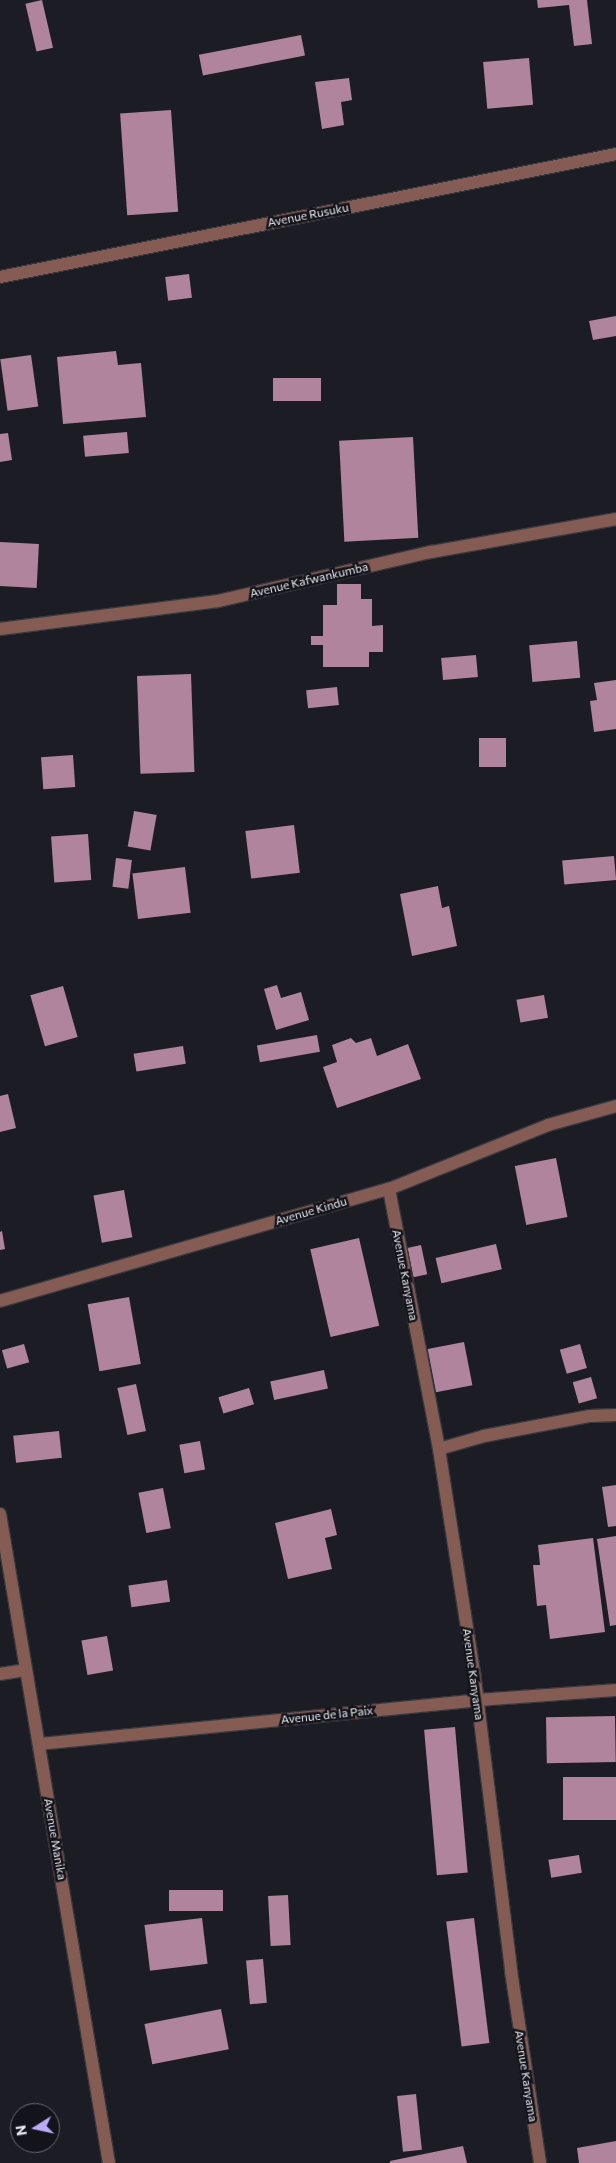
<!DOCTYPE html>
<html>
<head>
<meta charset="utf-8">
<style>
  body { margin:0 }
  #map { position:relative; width:616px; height:2163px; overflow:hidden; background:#1c1d24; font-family:Commissioner,sans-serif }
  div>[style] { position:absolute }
  .building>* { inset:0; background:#b0849d; transform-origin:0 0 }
  .roads { filter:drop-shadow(1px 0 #383940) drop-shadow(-1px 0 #383940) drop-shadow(0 1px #383940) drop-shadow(0 -1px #383940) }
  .minor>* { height:12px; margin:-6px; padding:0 6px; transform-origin:6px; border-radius:6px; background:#855c53 }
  span { translate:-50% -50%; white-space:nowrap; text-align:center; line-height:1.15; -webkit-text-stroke:5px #13141b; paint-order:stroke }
  .street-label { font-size:12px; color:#e6e7ec }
  .north { position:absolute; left:10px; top:2103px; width:50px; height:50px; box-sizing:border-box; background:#13141b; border:1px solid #67686f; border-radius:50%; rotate:260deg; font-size:14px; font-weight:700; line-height:20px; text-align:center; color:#e6e7ec }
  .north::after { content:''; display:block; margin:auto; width:18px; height:22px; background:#bcaaf6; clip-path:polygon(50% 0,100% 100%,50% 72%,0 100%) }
</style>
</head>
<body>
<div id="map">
  <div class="building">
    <div style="left:42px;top:0;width:49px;height:17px;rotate:77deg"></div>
    <div style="clip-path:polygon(537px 0,587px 0,592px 44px,574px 46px,569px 5px,538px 8px)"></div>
    <div style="left:301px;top:35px;width:21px;height:104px;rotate:79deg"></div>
    <div style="left:529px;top:58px;width:47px;height:46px;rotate:85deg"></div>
    <div style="clip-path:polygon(349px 78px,352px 100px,341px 102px,344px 125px,322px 129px,315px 82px)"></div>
    <div style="left:171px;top:110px;width:102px;height:51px;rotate:86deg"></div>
    <div style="left:189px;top:274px;width:24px;height:24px;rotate:83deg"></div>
    <div style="clip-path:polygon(616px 316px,616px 336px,593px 340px,589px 321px)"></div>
    <div style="clip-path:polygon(116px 351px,118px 365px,141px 363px,146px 417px,63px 424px,57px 357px)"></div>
    <div style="left:31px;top:355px;width:52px;height:31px;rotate:82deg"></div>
    <div style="left:273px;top:378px;width:48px;height:23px"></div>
    <div style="left:127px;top:432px;width:21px;height:44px;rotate:85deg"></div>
    <div style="clip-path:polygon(8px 433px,12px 460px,0 462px,0 434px)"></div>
    <div style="left:413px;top:437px;width:101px;height:74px;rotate:87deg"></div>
    <div style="left:0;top:542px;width:39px;height:44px;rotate:3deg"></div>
    <div style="clip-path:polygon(337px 584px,361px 584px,361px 599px,372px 599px,372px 626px,383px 625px,383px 652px,369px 652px,369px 667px,323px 667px,323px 645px,311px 645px,311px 636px,323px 636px,323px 605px,337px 605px)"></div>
    <div style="left:577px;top:641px;width:37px;height:48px;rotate:85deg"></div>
    <div style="left:476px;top:655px;width:22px;height:35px;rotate:85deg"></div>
    <div style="left:191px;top:674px;width:98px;height:54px;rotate:88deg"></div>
    <div style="clip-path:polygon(616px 680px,616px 729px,594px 732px,590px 701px,597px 700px,594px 683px)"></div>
    <div style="left:337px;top:687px;width:18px;height:31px;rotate:84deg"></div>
    <div style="left:506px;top:738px;width:29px;height:27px;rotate:90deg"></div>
    <div style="left:73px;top:755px;width:32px;height:32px;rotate:86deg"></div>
    <div style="left:134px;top:811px;width:23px;height:36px;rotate:10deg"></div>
    <div style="left:294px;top:825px;width:48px;height:49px;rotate:83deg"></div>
    <div style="left:88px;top:834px;width:46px;height:37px;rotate:86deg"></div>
    <div style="left:614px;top:856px;width:24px;height:52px;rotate:85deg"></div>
    <div style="left:116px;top:858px;width:16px;height:29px;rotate:7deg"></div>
    <div style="left:185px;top:867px;width:46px;height:53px;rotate:83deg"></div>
    <div style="clip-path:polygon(438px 886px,442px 908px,449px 906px,457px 946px,412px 956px,400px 894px)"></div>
    <div style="clip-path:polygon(277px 985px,281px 998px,301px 992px,309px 1020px,276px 1030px,264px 989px)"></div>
    <div style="left:63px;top:986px;width:53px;height:34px;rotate:74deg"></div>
    <div style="left:544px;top:995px;width:23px;height:28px;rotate:80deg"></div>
    <div style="left:317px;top:1035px;width:17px;height:61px;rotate:80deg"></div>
    <div style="clip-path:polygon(351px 1038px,356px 1043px,371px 1038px,377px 1056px,408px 1044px,421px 1079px,337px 1108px,323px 1067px,337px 1062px,332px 1045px)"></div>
    <div style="left:183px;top:1046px;width:18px;height:50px;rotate:81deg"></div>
    <div style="clip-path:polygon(8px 1094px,16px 1128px,0 1132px,0 1096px)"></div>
    <div style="left:556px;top:1158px;width:60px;height:42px;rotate:79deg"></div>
    <div style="left:124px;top:1190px;width:48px;height:31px;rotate:80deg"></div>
    <div style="clip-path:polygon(2px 1231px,5px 1249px,0 1250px,0 1232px)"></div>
    <div style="left:359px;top:1238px;width:90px;height:50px;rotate:77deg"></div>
    <div style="left:496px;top:1244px;width:26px;height:62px;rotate:77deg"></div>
    <div style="left:421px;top:1245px;width:30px;height:14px;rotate:78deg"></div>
    <div style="left:129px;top:1297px;width:68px;height:42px;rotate:80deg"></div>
    <div style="left:464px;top:1342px;width:44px;height:37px;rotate:79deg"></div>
    <div style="left:24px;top:1344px;width:19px;height:23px;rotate:74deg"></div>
    <div style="left:580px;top:1344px;width:25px;height:21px;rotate:74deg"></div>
    <div style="left:324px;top:1370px;width:19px;height:55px;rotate:78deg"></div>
    <div style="left:591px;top:1377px;width:22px;height:19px;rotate:74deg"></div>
    <div style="left:136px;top:1384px;width:48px;height:19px;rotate:78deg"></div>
    <div style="left:249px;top:1388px;width:17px;height:32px;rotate:73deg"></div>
    <div style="left:59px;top:1431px;width:27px;height:46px;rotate:84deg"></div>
    <div style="left:200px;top:1441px;width:29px;height:21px;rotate:80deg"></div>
    <div style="clip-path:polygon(616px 1485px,616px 1526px,608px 1527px,602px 1487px)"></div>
    <div style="left:163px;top:1488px;width:41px;height:25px;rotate:79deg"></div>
    <div style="clip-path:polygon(331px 1509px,337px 1535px,325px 1538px,332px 1569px,288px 1579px,275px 1523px)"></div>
    <div style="clip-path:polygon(616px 1536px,616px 1625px,610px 1626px,597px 1539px)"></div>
    <div style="clip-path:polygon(593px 1538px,605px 1632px,550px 1639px,546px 1605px,537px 1606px,533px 1565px,540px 1565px,538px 1545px)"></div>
    <div style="left:167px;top:1580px;width:22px;height:39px;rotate:82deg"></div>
    <div style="left:107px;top:1636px;width:35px;height:26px;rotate:80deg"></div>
    <div style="left:615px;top:1716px;width:46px;height:69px;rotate:89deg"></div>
    <div style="left:455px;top:1727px;width:146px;height:31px;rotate:85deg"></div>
    <div style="left:616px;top:1777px;width:43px;height:53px;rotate:90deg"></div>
    <div style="left:579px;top:1855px;width:18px;height:31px;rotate:81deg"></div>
    <div style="left:223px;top:1890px;width:21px;height:54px;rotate:90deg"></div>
    <div style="left:288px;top:1895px;width:50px;height:20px;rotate:87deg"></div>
    <div style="left:202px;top:1918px;width:46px;height:58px;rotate:83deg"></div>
    <div style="left:474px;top:1918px;width:126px;height:28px;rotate:83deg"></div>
    <div style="left:263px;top:1959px;width:44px;height:17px;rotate:85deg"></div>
    <div style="left:221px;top:2009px;width:41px;height:78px;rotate:79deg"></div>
    <div style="left:416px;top:2094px;width:56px;height:19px;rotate:84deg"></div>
    <div style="clip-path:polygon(616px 2141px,616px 2163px,579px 2163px,577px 2148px)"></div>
    <div style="clip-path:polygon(463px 2146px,467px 2163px,390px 2163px,390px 2161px)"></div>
  </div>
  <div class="roads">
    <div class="minor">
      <div style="left:0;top:277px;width:628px;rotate:-11.29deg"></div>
      <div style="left:0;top:629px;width:220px;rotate:-7.3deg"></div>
      <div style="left:218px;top:601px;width:219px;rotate:-13deg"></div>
      <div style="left:431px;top:552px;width:188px;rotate:-10.1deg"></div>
      <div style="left:389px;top:1189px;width:265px;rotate:79.1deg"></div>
      <div style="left:439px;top:1449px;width:226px;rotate:81.1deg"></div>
      <div style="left:474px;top:1672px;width:301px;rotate:82.9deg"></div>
      <div style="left:511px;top:1971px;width:194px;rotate:81.4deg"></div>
      <div style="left:0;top:1301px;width:405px;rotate:-16.1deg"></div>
      <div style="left:389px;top:1189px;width:171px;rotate:-21.9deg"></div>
      <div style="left:548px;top:1125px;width:71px;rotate:-15.6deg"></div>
      <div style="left:439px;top:1449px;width:47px;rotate:-16.1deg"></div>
      <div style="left:484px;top:1436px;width:108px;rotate:-10.7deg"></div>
      <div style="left:590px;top:1416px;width:26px;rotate:-2deg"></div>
      <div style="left:0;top:1514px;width:658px;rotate:80.47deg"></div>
      <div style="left:0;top:1674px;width:25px;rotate:-9deg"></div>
      <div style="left:39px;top:1744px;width:440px;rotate:-5.7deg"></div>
      <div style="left:477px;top:1700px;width:139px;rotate:-4.1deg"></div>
    </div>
  </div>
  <div class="street-label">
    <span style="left:308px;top:215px;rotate:-11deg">Avenue Rusuku</span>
    <span style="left:309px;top:580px;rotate:-13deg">Avenue Kafwankumba</span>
    <span style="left:311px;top:1211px;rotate:-16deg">Avenue Kindu</span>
    <span style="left:405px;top:1275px;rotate:79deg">Avenue Kanyama</span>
    <span style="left:473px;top:1674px;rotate:82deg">Avenue Kanyama</span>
    <span style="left:327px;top:1715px;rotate:-6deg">Avenue de la Paix</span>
    <span style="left:55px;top:1839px;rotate:80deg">Avenue Manika</span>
    <span style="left:526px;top:2076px;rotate:81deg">Avenue Kanyama</span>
  </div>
  <div class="north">N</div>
</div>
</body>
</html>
